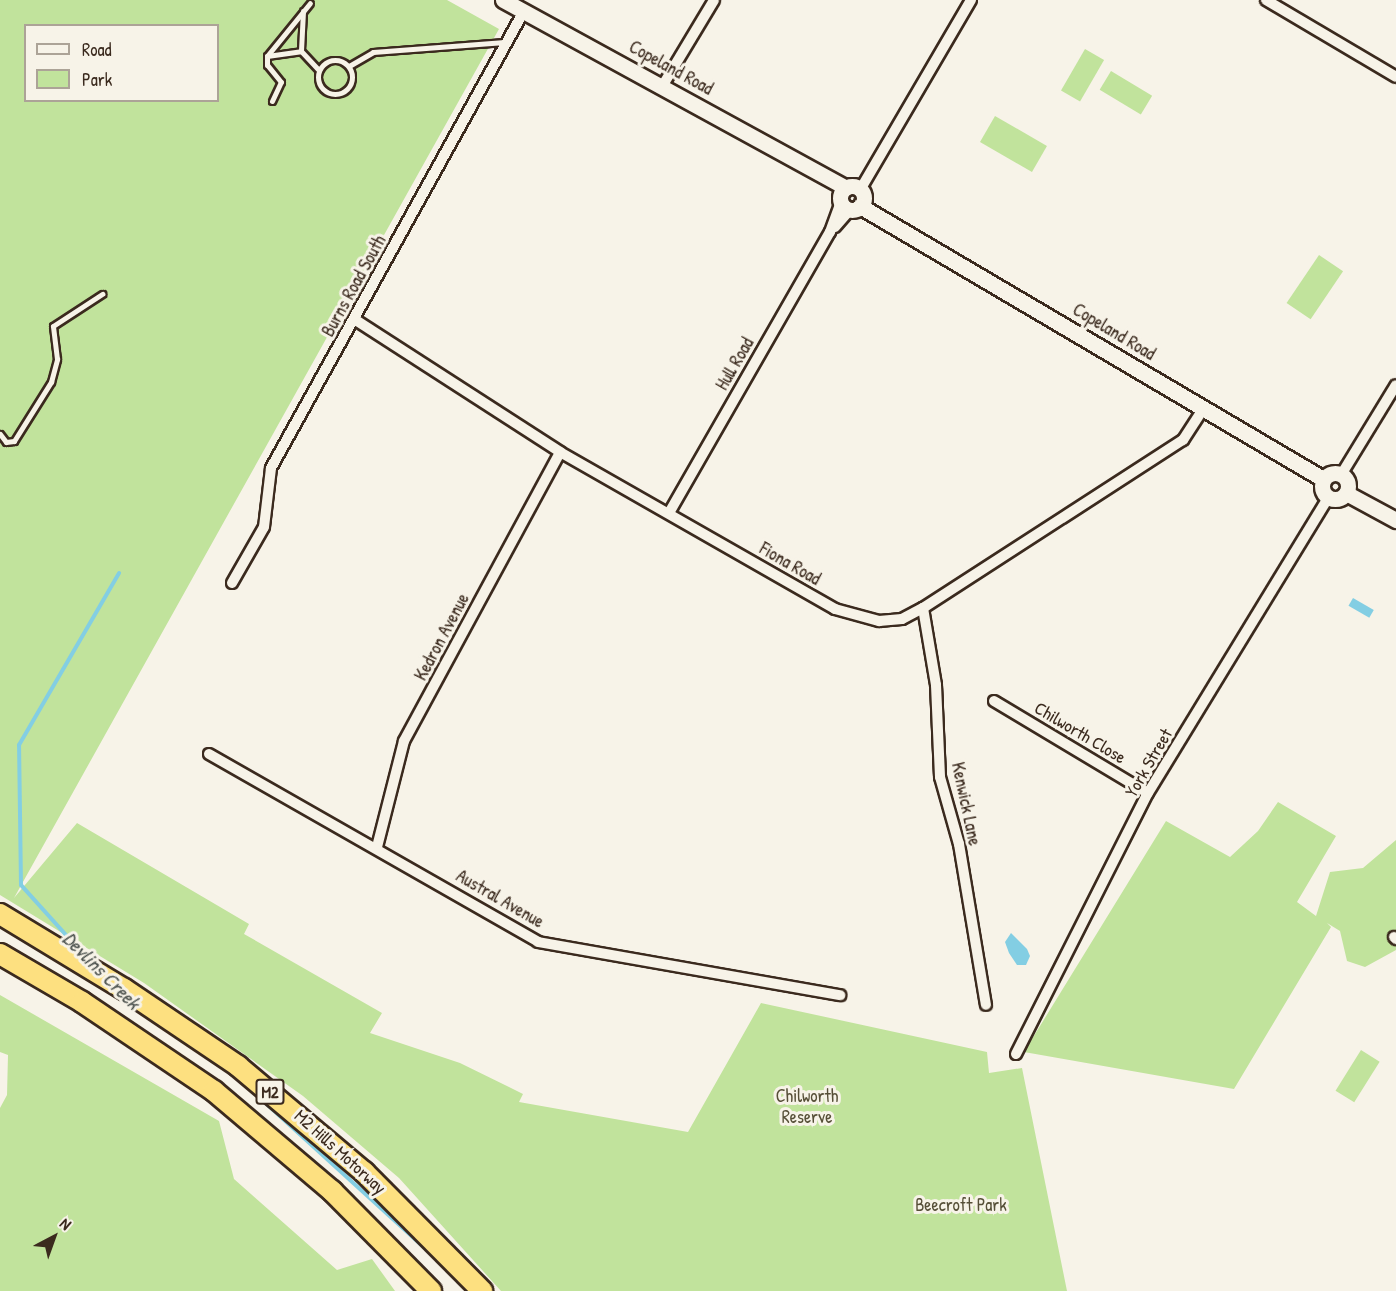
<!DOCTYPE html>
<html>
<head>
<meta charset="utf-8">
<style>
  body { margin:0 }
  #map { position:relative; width:1396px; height:1291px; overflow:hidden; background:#f7f3e8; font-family:"Patrick Hand",sans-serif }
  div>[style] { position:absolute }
  .green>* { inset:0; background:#c1e39c; transform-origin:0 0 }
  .water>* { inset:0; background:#83cee3; transform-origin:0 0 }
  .stream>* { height:4px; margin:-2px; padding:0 2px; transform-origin:2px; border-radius:2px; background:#83cee3 }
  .roads { filter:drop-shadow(2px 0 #3b2a1e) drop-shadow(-2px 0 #3b2a1e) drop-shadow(0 2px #3b2a1e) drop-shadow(0 -2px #3b2a1e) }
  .lane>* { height:5px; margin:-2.5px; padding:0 2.5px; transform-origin:2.5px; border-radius:2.5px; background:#f7f3e8 }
  .lane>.ring { margin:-2.5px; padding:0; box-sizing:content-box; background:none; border:5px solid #f7f3e8; border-radius:50% }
  .street>* { height:10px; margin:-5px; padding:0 5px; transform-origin:5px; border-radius:5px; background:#f7f3e8 }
  .secondary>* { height:15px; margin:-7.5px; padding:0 7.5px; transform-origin:7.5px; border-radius:7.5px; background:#f7f3e8 }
  .secondary>.ring { margin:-7.5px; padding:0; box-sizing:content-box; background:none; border:15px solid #f7f3e8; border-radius:50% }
  .highway>* { height:20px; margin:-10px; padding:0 10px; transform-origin:10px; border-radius:10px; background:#fde080 }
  span { translate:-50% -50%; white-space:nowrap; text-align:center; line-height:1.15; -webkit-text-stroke:6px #f7f3e8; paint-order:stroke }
  .shield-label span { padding:2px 4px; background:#f7f3e8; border:2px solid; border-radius:4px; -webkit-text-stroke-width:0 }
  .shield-label { font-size:16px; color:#3b2a1e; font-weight:700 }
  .street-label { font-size:18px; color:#3b2a1e }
  .park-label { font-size:18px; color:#564f37 }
  .water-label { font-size:20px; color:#4d534f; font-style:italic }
  .legend { position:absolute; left:24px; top:24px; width:195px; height:78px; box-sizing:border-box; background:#f7f3e8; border:2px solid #aca397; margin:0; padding:8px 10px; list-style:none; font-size:18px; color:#3b2a1e }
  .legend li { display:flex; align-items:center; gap:12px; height:30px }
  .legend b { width:30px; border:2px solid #aca397 }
  .north { position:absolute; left:24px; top:1207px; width:60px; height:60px; -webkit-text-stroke:4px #f7f3e8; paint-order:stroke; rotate:41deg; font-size:16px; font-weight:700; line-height:24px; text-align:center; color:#3b2a1e }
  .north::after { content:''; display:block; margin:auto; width:21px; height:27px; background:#3b2a1e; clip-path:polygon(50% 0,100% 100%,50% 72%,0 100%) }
</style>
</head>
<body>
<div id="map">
  <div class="green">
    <div style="clip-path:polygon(evenodd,0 0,447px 0,499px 29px,14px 898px,77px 823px,249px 924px,244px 934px,382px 1013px,370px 1033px,460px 1063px,523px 1094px,519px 1102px,688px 1132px,761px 1003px,987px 1052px,989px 1073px,1022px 1068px,1067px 1291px,501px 1291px,399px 1178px,303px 1096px,144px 983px,0 895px,0 0,26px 26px,218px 26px,218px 100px,26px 100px,26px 26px)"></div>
    <div style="left:1085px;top:49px;width:22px;height:48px;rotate:30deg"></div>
    <div style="left:1111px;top:71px;width:48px;height:22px;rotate:31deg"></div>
    <div style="left:995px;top:116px;width:60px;height:30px;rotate:30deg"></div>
    <div style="left:1319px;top:255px;width:29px;height:58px;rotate:34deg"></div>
    <div style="clip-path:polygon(1278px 802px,1336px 836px,1297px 902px,1316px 916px,1330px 872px,1363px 868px,1396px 840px,1396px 950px,1365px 967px,1347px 961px,1340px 931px,1327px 923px,1331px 927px,1234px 1089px,1024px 1052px,1166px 821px,1230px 857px,1258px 831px)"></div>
    <div style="clip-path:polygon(0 995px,219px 1121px,234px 1179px,337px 1270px,372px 1259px,395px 1291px,0 1291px,0 1108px,7px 1095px,8px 1055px,0 1052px)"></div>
    <div style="left:1361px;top:1050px;width:22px;height:48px;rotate:32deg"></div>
  </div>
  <div class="water">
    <div style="left:1353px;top:598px;width:24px;height:9px;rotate:30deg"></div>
    <div style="clip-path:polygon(1011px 933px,1027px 949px,1030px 956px,1026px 965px,1017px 965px,1009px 953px,1005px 942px)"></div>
  </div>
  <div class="stream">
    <div style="left:84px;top:955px;width:94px;rotate:-132deg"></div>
    <div style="left:21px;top:885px;width:140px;rotate:-90.8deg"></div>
    <div style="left:19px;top:745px;width:199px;rotate:-59.8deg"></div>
    <div style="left:250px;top:1089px;width:254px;rotate:42.3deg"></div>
  </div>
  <div class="roads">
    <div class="lane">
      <div style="left:303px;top:11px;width:40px;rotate:92.9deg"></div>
      <div style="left:301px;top:51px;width:26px;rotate:47deg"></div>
      <div style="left:267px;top:56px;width:34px;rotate:-8deg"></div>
      <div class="ring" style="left:318px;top:60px;width:29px;height:29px"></div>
      <div style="left:349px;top:66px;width:28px;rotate:-30deg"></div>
      <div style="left:373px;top:52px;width:132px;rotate:-4.3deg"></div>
      <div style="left:272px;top:101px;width:21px;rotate:-65deg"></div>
      <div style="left:281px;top:82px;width:22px;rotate:-129deg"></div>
      <div style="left:267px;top:65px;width:9px;rotate:-90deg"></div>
      <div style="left:267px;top:56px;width:68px;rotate:-50.9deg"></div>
      <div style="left:0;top:434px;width:10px;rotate:53deg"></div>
      <div style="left:6px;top:442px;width:8px;rotate:-7deg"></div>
      <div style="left:14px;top:441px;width:70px;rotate:-57.9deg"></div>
      <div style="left:51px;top:382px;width:24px;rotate:-75deg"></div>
      <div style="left:57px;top:359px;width:33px;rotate:-97deg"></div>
      <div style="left:53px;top:326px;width:59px;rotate:-33.1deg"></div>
    </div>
    <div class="street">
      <div style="left:1266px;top:0;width:151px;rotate:30.6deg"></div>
      <div style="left:663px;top:85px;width:99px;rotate:-59deg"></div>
      <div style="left:860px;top:190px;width:220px;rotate:-59.7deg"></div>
      <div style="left:835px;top:227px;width:23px;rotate:-49deg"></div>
      <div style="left:354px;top:319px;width:245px;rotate:32.8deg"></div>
      <div style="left:560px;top:452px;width:317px;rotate:29.7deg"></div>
      <div style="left:835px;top:609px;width:46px;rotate:15.3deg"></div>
      <div style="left:879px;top:621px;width:23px;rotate:-5deg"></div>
      <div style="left:902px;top:619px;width:24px;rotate:-28deg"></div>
      <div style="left:923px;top:608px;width:310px;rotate:-32.9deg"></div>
      <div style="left:1183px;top:440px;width:38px;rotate:-57deg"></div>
      <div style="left:1341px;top:475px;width:105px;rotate:-58.6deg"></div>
      <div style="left:669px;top:513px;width:324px;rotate:-60.2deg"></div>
      <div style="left:830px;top:232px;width:32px;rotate:-70deg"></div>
      <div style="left:232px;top:583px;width:64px;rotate:-60.3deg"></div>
      <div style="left:264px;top:527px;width:59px;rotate:-83.2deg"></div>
      <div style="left:271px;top:468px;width:522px;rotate:-61.03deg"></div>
      <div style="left:923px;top:608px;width:78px;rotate:80.4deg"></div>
      <div style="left:936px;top:685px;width:92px;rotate:87.5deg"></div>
      <div style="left:940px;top:777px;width:70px;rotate:74.2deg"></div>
      <div style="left:959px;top:844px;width:163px;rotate:80.5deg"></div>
      <div style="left:994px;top:701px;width:179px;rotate:30.9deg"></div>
      <div style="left:209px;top:754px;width:379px;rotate:29.7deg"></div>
      <div style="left:538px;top:942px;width:307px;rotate:10deg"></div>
      <div style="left:377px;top:847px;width:109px;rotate:-75.7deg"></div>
      <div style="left:404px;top:741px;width:328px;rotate:-61.6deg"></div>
      <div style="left:1394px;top:937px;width:3px;rotate:45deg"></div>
      <div style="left:1016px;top:1054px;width:292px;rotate:-63.2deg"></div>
      <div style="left:1148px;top:793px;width:346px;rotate:-58.6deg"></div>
    </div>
    <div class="secondary">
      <div style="left:503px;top:0;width:391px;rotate:28.7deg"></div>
      <div class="ring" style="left:840px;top:186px;width:9px;height:9px"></div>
      <div style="left:860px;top:206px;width:537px;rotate:30.52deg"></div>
      <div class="ring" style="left:1322px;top:473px;width:11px;height:11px"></div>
      <div style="left:1346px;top:493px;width:57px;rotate:28.4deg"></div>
    </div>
    <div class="highway">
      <div style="left:0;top:914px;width:145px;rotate:31.2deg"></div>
      <div style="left:124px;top:989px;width:138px;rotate:34deg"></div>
      <div style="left:238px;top:1066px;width:165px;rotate:40.1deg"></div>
      <div style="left:364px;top:1172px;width:168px;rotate:45.2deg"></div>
      <div style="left:0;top:954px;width:95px;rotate:30.3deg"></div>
      <div style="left:82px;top:1002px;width:159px;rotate:34deg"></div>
      <div style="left:214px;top:1091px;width:155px;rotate:40.3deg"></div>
      <div style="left:332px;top:1191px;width:141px;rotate:45.3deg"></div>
    </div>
  </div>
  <div class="shield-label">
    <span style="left:270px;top:1092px">M2</span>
  </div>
  <div class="street-label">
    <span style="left:671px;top:68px;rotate:29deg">Copeland Road</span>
    <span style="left:354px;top:286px;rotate:-61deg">Burns Road South</span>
    <span style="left:1114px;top:332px;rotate:31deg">Copeland Road</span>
    <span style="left:735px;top:364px;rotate:-60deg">Hull Road</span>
    <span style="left:790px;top:564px;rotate:30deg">Fiona Road</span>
    <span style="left:442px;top:637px;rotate:-62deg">Kedron Avenue</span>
    <span style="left:1080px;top:733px;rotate:31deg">Chilworth Close</span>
    <span style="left:1149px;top:763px;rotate:-60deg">York Street</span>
    <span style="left:966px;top:804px;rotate:78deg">Kenwick Lane</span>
    <span style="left:500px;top:899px;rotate:30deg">Austral Avenue</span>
    <span style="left:340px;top:1152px;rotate:42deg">M2 Hills Motorway</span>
  </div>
  <div class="park-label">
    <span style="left:807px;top:1107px">Chilworth<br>Reserve</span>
    <span style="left:961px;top:1205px">Beecroft Park</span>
  </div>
  <div class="water-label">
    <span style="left:102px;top:970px;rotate:45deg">Devlins Creek</span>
  </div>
  <ul class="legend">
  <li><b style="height:8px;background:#f7f3e8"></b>Road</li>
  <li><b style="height:16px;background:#c1e39c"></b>Park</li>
  </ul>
  <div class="north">N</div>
</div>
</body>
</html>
